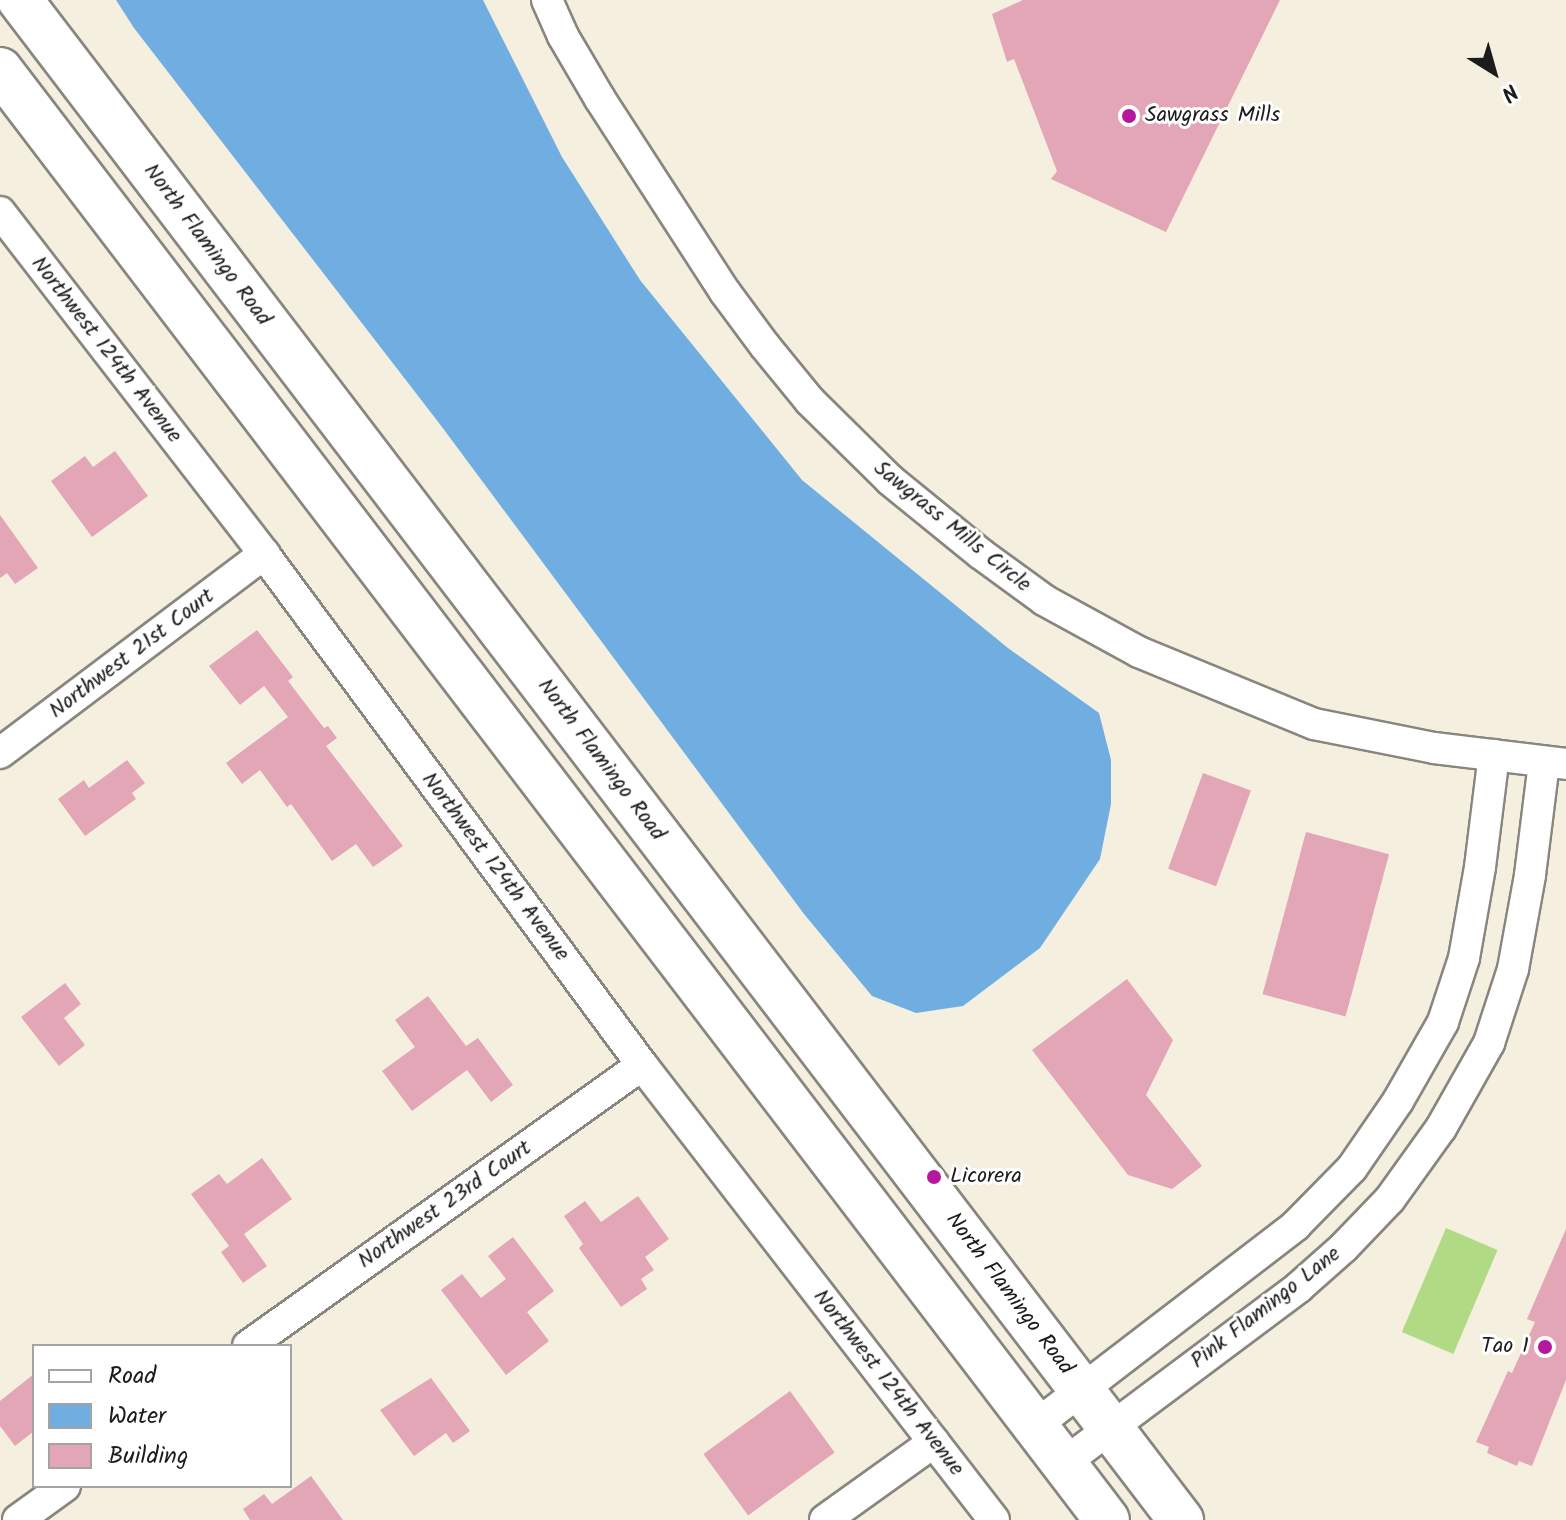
<!DOCTYPE html>
<html>
<head>
<meta charset="utf-8">
<style>
  body { margin:0 }
  #map { position:relative; width:1566px; height:1520px; overflow:hidden; background:#f5efdf; font-family:Kalam,sans-serif }
  div>[style] { position:absolute }
  .green>* { inset:0; background:#b1da85; transform-origin:0 0 }
  .water>* { inset:0; background:#70aee2 }
  .building>* { inset:0; background:#e3a6b7; transform-origin:0 0 }
  .roads { filter:drop-shadow(2px 0 #88867e) drop-shadow(-2px 0 #88867e) drop-shadow(0 2px #88867e) drop-shadow(0 -2px #88867e) }
  .minor>* { height:30px; margin:-15px; padding:0 15px; transform-origin:15px; border-radius:15px; background:#fff }
  .highway>* { height:44px; margin:-22px; padding:0 22px; transform-origin:22px; border-radius:22px; background:#fff }
  .dots>* { width:22px; height:22px; translate:-50% -50%; box-sizing:border-box; border:4px solid #fff; border-radius:50% }
  span { translate:-50% -50%; white-space:nowrap; text-align:center; line-height:1.15; -webkit-text-stroke:6px #fff; paint-order:stroke }
  .poi-label { font-size:22px; color:#1c1c1c }
  .left { translate:0 -50%; text-align:left }
  .right { translate:-100% -50%; text-align:right }
  .street-label { font-size:22px; color:#1c1c1c }
  .legend { position:absolute; left:32px; top:1344px; width:260px; height:144px; box-sizing:border-box; background:#fff; border:2px solid #a4a4a4; margin:0; padding:10px 14px; list-style:none; font-size:24px; color:#1c1c1c }
  .legend li { display:flex; align-items:center; gap:16px; height:40px }
  .legend b { width:40px; border:2px solid #a4a4a4 }
  .north { position:absolute; left:1454px; top:32px; width:80px; height:80px; -webkit-text-stroke:6px #fff; paint-order:stroke; rotate:143deg; font-size:22px; font-weight:700; line-height:32px; text-align:center; color:#1c1c1c }
  .north::after { content:''; display:block; margin:auto; width:28px; height:36px; background:#1c1c1c; clip-path:polygon(50% 0,100% 100%,50% 72%,0 100%) }
</style>
</head>
<body>
<div id="map">
  <div class="green">
    <div style="left:1446px;top:1228px;width:56px;height:113px;rotate:23deg"></div>
  </div>
  <div class="water">
    <div style="clip-path:polygon(116px 0,483px 0,562px 157px,640px 280px,802px 480px,1008px 648px,1099px 713px,1111px 760px,1111px 804px,1100px 859px,1040px 948px,963px 1006px,916px 1013px,872px 996px,804px 914px,439px 423px,134px 28px)"></div>
  </div>
  <div class="building">
    <div style="clip-path:polygon(1023px 0,1280px 0,1166px 232px,1051px 179px,1057px 171px,1014px 59px,1007px 62px,992px 14px)"></div>
    <div style="clip-path:polygon(115px 451px,148px 496px,92px 537px,51px 481px,85px 456px,93px 467px)"></div>
    <div style="clip-path:polygon(0 515px,38px 568px,15px 584px,7px 573px,0 578px)"></div>
    <div style="clip-path:polygon(257px 630px,293px 677px,288px 681px,324px 728px,328px 726px,337px 738px,326px 746px,403px 846px,373px 867px,356px 844px,332px 861px,291px 804px,287px 807px,260px 770px,242px 784px,226px 763px,288px 717px,264px 686px,240px 705px,209px 666px)"></div>
    <div style="clip-path:polygon(127px 760px,145px 783px,132px 793px,136px 799px,85px 836px,58px 799px,84px 780px,89px 788px)"></div>
    <div style="left:1203px;top:773px;width:51px;height:102px;rotate:20deg"></div>
    <div style="left:1306px;top:832px;width:86px;height:168px;rotate:15deg"></div>
    <div style="clip-path:polygon(1127px 979px,1173px 1040px,1146px 1095px,1202px 1166px,1172px 1189px,1128px 1175px,1032px 1050px)"></div>
    <div style="clip-path:polygon(65px 983px,81px 1004px,64px 1018px,85px 1045px,59px 1066px,21px 1017px)"></div>
    <div style="clip-path:polygon(428px 996px,466px 1046px,478px 1038px,513px 1085px,491px 1102px,467px 1070px,412px 1111px,382px 1071px,415px 1047px,395px 1020px)"></div>
    <div style="clip-path:polygon(262px 1158px,292px 1199px,244px 1234px,267px 1266px,243px 1283px,221px 1252px,229px 1246px,191px 1194px,219px 1174px,227px 1184px)"></div>
    <div style="clip-path:polygon(638px 1196px,669px 1239px,645px 1257px,654px 1270px,641px 1279px,647px 1289px,621px 1307px,579px 1248px,583px 1244px,564px 1216px,585px 1201px,601px 1222px)"></div>
    <div style="clip-path:polygon(1566px 1229px,1566px 1380px,1532px 1466px,1519px 1461px,1517px 1466px,1487px 1453px,1489px 1447px,1476px 1442px,1508px 1371px,1512px 1373px,1535px 1322px,1527px 1319px)"></div>
    <div style="clip-path:polygon(513px 1237px,554px 1291px,527px 1312px,549px 1341px,506px 1375px,441px 1290px,462px 1274px,481px 1298px,506px 1279px,488px 1256px)"></div>
    <div style="clip-path:polygon(34px 1374px,34px 1431px,15px 1446px,0 1426px,0 1401px)"></div>
    <div style="clip-path:polygon(431px 1378px,470px 1431px,453px 1443px,446px 1433px,414px 1456px,380px 1410px)"></div>
    <div style="left:790px;top:1391px;width:76px;height:107px;rotate:54deg"></div>
    <div style="clip-path:polygon(311px 1476px,343px 1520px,250px 1520px,243px 1509px,264px 1494px,272px 1504px)"></div>
  </div>
  <div class="roads">
    <div class="minor">
      <div style="left:547px;top:0;width:39px;rotate:66deg"></div>
      <div style="left:563px;top:36px;width:73px;rotate:59.6deg"></div>
      <div style="left:600px;top:99px;width:230px;rotate:57.1deg"></div>
      <div style="left:725px;top:292px;width:67px;rotate:53.5deg"></div>
      <div style="left:765px;top:346px;width:71px;rotate:50.7deg"></div>
      <div style="left:810px;top:401px;width:112px;rotate:44.6deg"></div>
      <div style="left:890px;top:480px;width:117px;rotate:39.1deg"></div>
      <div style="left:981px;top:554px;width:78px;rotate:36.1deg"></div>
      <div style="left:1044px;top:600px;width:108px;rotate:28.7deg"></div>
      <div style="left:1139px;top:652px;width:189px;rotate:22.4deg"></div>
      <div style="left:1314px;top:724px;width:122px;rotate:11.3deg"></div>
      <div style="left:1434px;top:748px;width:133px;rotate:6.9deg"></div>
      <div style="left:0;top:212px;width:432px;rotate:52.3deg"></div>
      <div style="left:264px;top:554px;width:636px;rotate:53.51deg"></div>
      <div style="left:642px;top:1065px;width:575px;rotate:52.27deg"></div>
      <div style="left:0;top:753px;width:331px;rotate:-37deg"></div>
      <div style="left:248px;top:1346px;width:484px;rotate:-35.5deg"></div>
      <div style="left:1036px;top:1425px;width:327px;rotate:-37.5deg"></div>
      <div style="left:1295px;top:1226px;width:81px;rotate:-45.5deg"></div>
      <div style="left:1352px;top:1168px;width:81px;rotate:-55.5deg"></div>
      <div style="left:1398px;top:1101px;width:91px;rotate:-60.3deg"></div>
      <div style="left:1443px;top:1022px;width:67px;rotate:-71.8deg"></div>
      <div style="left:1464px;top:958px;width:92px;rotate:-80deg"></div>
      <div style="left:1480px;top:867px;width:113px;rotate:-82.9deg"></div>
      <div style="left:1064px;top:1463px;width:294px;rotate:-36.8deg"></div>
      <div style="left:1299px;top:1287px;width:60px;rotate:-41.6deg"></div>
      <div style="left:1344px;top:1247px;width:66px;rotate:-46.2deg"></div>
      <div style="left:1390px;top:1199px;width:87px;rotate:-54.3deg"></div>
      <div style="left:1441px;top:1128px;width:98px;rotate:-60.5deg"></div>
      <div style="left:1489px;top:1043px;width:78px;rotate:-72deg"></div>
      <div style="left:1513px;top:969px;width:96px;rotate:-79.7deg"></div>
      <div style="left:1530px;top:875px;width:114px;rotate:-82.9deg"></div>
      <div style="left:18px;top:1520px;width:58px;rotate:-35.9deg"></div>
      <div style="left:825px;top:1520px;width:134px;rotate:-35.6deg"></div>
    </div>
    <div class="highway">
      <div style="left:20px;top:0;width:1913px;rotate:52.63deg"></div>
      <div style="left:0;top:70px;width:1824px;rotate:52.64deg"></div>
    </div>
  </div>
  <div class="dots">
    <div style="left:1129px;top:116px;background:#b5179e"></div>
    <div style="left:934px;top:1177px;background:#b5179e"></div>
    <div style="left:1545px;top:1347px;background:#b5179e"></div>
  </div>
  <div class="poi-label">
    <span class="left" style="left:1145px;top:116px">Sawgrass Mills</span>
    <span class="left" style="left:950px;top:1177px">Licorera</span>
    <span class="right" style="left:1529px;top:1347px">Tao 1</span>
  </div>
  <div class="street-label">
    <span style="left:207px;top:245px;rotate:53deg">North Flamingo Road</span>
    <span style="left:106px;top:350px;rotate:52deg">Northwest 124th Avenue</span>
    <span style="left:952px;top:527px;rotate:39deg">Sawgrass Mills Circle</span>
    <span style="left:132px;top:654px;rotate:-37deg">Northwest 21st Court</span>
    <span style="left:601px;top:760px;rotate:53deg">North Flamingo Road</span>
    <span style="left:495px;top:867px;rotate:53deg">Northwest 124th Avenue</span>
    <span style="left:445px;top:1205px;rotate:-35deg">Northwest 23rd Court</span>
    <span style="left:1009px;top:1294px;rotate:53deg">North Flamingo Road</span>
    <span style="left:1266px;top:1308px;rotate:-38deg">Pink Flamingo Lane</span>
    <span style="left:888px;top:1383px;rotate:52deg">Northwest 124th Avenue</span>
  </div>
  <ul class="legend">
  <li><b style="height:10px;background:#fff"></b>Road</li>
  <li><b style="height:22px;background:#70aee2"></b>Water</li>
  <li><b style="height:22px;background:#e3a6b7"></b>Building</li>
  </ul>
  <div class="north">N</div>
</div>
</body>
</html>
